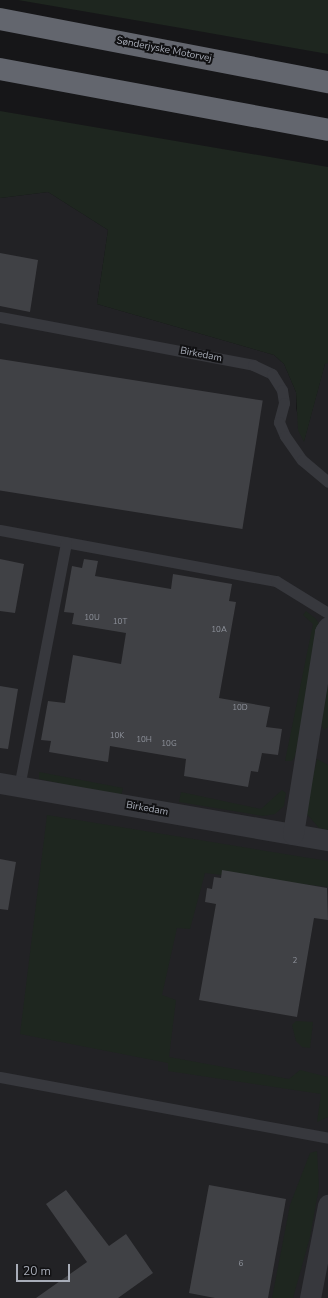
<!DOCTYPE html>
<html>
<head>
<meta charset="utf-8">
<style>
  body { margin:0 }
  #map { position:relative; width:328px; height:1298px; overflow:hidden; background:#161618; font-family:"Nunito Sans",sans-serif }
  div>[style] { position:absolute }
  .built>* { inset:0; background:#222225 }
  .green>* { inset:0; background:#1e261f }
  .building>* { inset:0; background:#404145; transform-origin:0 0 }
  .service>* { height:11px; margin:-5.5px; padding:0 5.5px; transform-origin:5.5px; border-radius:5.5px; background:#37383d }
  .minor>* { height:21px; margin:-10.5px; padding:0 10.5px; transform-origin:10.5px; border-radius:10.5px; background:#37383d }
  .motorway>* { height:22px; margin:-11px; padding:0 11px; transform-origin:11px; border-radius:11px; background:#63666e }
  span { translate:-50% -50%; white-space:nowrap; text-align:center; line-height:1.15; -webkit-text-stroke:4px #111113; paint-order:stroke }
  .number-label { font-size:8px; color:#8e929b }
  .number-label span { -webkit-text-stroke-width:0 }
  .street-label { font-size:10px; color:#a8adb8 }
  .scale { position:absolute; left:16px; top:1264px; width:54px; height:18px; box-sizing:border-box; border:2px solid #a8adb8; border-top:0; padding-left:5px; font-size:12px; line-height:14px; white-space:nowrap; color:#a8adb8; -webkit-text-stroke:3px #111113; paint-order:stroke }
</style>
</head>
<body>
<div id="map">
  <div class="built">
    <div style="clip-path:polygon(48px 192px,108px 230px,97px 304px,274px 355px,284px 364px,296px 392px,296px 408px,304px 441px,325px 363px,328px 363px,328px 1298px,0 1298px,0 198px)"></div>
  </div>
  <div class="green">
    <div style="clip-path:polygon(18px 0,328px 0,328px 54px,181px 28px)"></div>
    <div style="clip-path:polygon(0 111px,328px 167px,328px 363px,325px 364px,304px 442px,298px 430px,296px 392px,284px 364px,274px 355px,97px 304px,108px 230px,48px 192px,0 198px)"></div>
    <div style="clip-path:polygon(306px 611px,316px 619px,321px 627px,295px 756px,292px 761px,285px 761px,313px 624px,303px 615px)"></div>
    <div style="clip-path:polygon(328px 685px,328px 727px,324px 730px,320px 722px)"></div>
    <div style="clip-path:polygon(317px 759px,328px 765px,328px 830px,319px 828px,305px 812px)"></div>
    <div style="clip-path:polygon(39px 772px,123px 788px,121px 796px,39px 779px)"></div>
    <div style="clip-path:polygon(282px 790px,286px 793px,284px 806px,275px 814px,263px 816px,179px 802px,181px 792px,261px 809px)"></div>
    <div style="clip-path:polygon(47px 815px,328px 861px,328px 887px,205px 873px,190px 929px,177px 928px,162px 995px,176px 1000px,169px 1057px,289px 1079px,300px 1070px,328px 1077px,328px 1117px,317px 1122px,321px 1094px,168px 1071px,168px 1063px,20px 1034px)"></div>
    <div style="clip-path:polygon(296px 1021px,313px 1022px,310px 1048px,302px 1047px,296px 1041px,292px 1025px)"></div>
    <div style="clip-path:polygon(317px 1151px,319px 1187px,310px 1237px,293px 1298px,272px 1298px,290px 1205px,310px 1153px)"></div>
  </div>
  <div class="building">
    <div style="clip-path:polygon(0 253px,38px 260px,30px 312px,0 306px)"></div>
    <div style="left:0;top:359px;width:266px;height:130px;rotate:9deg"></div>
    <div style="clip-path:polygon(0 559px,24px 564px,15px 613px,0 611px)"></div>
    <div style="clip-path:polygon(84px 559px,98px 561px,95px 576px,171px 589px,173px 574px,232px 584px,229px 601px,236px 602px,219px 698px,270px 707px,266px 727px,282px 729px,278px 755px,262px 753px,258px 772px,251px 771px,248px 787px,184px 776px,186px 759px,110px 746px,108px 762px,49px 752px,51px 741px,41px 740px,48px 701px,65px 703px,73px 655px,121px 664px,126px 633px,72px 624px,74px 613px,64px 612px,72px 566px,82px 568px)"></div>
    <div style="clip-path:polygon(0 686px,18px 689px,8px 749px,0 748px)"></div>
    <div style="clip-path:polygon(0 859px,16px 862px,8px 910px,0 909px)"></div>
    <div style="clip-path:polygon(222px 870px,327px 888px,328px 920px,314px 918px,297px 1017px,199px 1000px,216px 904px,205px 902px,207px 888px,212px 889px,214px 877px,221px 878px)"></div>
    <div style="clip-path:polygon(209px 1185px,286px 1199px,268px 1298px,215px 1298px,189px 1293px)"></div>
    <div style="clip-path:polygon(66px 1190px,109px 1246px,126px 1234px,153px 1273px,118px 1298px,36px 1298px,87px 1262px,46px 1204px)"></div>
  </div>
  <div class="service">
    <div style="left:0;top:317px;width:258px;rotate:10.7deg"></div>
    <div style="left:253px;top:365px;width:21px;rotate:25deg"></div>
    <div style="left:272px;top:374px;width:19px;rotate:58deg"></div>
    <div style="left:282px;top:390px;width:13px;rotate:81deg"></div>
    <div style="left:284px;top:403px;width:20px;rotate:105deg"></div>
    <div style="left:279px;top:422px;width:15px;rotate:67deg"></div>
    <div style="left:285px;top:436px;width:29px;rotate:55deg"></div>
    <div style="left:302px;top:460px;width:34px;rotate:40deg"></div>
    <div style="left:0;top:530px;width:281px;rotate:10.5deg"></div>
    <div style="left:276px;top:581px;width:61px;rotate:31.6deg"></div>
    <div style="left:19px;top:787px;width:249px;rotate:-79.1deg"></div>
    <div style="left:0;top:1077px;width:334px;rotate:10.5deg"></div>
  </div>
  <div class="minor">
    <div style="left:0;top:783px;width:333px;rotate:9.9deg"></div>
    <div style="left:293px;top:834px;width:205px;rotate:-81deg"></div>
    <div style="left:325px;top:632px;width:6px;rotate:-59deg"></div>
    <div style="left:310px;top:1298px;width:95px;rotate:-79deg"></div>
  </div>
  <div class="motorway">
    <div style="left:0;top:19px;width:334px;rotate:10.9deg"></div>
    <div style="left:0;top:69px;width:334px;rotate:10.5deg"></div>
  </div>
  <div class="number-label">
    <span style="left:92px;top:618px">10U</span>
    <span style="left:120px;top:622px">10T</span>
    <span style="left:219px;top:630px">10A</span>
    <span style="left:240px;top:708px">10D</span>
    <span style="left:117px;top:736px">10K</span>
    <span style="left:144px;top:740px">10H</span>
    <span style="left:169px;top:744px">10G</span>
    <span style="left:295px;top:961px">2</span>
    <span style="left:241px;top:1264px">6</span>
  </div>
  <div class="street-label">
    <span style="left:164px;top:50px;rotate:11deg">Sønderjyske Motorvej</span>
    <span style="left:201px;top:355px;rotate:11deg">Birkedam</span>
    <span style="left:147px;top:809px;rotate:10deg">Birkedam</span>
  </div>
  <div class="scale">20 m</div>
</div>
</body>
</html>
